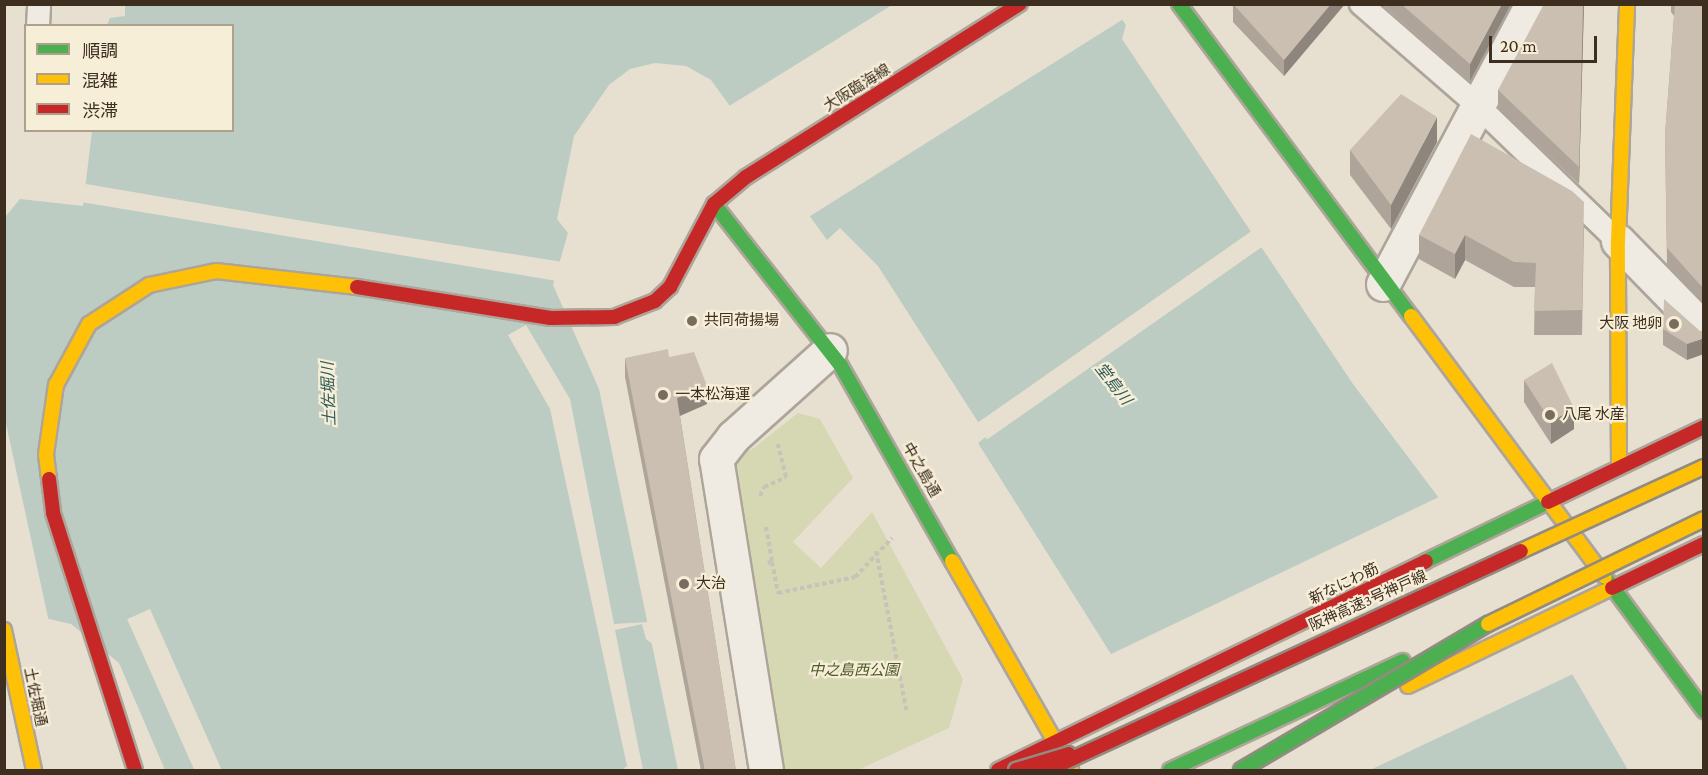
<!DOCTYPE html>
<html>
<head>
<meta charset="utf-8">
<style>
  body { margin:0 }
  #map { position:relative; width:1708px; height:775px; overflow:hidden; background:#e7e0d1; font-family:"Crimson Pro","Noto Sans JP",serif }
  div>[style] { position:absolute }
  .green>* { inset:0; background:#d6d7b3 }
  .water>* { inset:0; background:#bcccc2 }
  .pier>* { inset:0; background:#e7e0d1; transform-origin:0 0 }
  .path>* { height:4px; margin-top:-2px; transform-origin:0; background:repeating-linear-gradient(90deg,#c8c2b9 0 4.5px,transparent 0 7.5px) }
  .roads { filter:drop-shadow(2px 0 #ada599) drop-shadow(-2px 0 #ada599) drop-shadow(0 2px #ada599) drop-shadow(0 -2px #ada599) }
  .lane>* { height:22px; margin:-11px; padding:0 11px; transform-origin:11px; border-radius:11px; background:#efebe3 }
  .street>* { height:33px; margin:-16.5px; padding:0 16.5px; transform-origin:16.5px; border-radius:16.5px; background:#efebe3 }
  .fast>* { height:14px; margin:-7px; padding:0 7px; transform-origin:7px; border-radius:7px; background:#4caf50 }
  .slow>* { height:14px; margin:-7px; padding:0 7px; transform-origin:7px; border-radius:7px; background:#ffc107 }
  .jam>* { height:14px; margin:-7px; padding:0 7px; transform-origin:7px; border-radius:7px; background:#c62828 }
  .bridges { filter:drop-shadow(2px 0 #928b80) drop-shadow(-2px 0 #928b80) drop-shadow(0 2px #928b80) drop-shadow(0 -2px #928b80) }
  .fast-bridge>* { height:14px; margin:-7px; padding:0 7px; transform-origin:7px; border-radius:7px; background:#4caf50 }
  .slow-bridge>* { height:14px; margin:-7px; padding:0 7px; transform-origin:7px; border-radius:7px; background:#ffc107 }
  .jam-bridge>* { height:14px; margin:-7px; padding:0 7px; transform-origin:7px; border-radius:7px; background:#c62828 }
  .wall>* { inset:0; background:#afa499 }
  .shaded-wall>* { inset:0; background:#8e867d }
  .building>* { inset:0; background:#cbbfb2 }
  .dots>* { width:16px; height:16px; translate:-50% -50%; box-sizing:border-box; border:3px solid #f7eed8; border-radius:50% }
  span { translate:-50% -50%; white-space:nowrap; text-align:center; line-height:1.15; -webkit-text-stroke:4.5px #f7eed8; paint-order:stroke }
  .street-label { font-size:15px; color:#3d2e20 }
  .poi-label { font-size:15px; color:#3d2e20 }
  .left { translate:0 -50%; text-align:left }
  .right { translate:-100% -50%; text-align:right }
  .park-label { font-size:15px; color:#4d5a26; font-style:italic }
  .water-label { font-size:16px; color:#2f5d5a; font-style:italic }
  .frame { position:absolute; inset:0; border:6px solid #3d2e20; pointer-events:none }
  .legend { position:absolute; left:24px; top:24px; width:210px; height:108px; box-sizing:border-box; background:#f7eed8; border:2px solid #ada18e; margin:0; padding:8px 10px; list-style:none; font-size:18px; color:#3d2e20 }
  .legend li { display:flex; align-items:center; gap:12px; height:30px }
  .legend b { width:30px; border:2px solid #ada18e }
  .scale { position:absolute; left:1489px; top:36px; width:108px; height:27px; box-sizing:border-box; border:3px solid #3d2e20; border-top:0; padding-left:8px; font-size:18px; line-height:21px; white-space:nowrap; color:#3d2e20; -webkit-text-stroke:4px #f7eed8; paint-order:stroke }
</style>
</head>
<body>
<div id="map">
  <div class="green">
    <div style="clip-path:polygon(798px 413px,820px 419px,853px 478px,793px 542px,821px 568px,872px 512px,963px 679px,949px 728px,858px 770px,777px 770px,730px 465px,739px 449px,751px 450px)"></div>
  </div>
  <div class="water">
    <div style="clip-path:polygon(125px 5px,1112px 5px,1126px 25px,1122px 39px,1353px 384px,1574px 677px,1628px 770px,1184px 770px,978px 443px,987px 436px,878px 266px,840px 228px,827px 240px,711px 80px,686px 66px,655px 63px,630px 69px,609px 85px,574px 136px,557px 219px,568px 233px,553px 285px,599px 389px,678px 770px,165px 770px,119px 663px,71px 624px,5px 609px,5px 217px,20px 199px,83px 206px,92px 131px,232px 130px,232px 26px,107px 25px,110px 18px,125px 16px)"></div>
  </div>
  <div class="pier">
    <div style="clip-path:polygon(1116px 4px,1125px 18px,807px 218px,726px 108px,892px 5px)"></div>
    <div style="clip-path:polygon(86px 184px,297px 220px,563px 262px,557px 281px,81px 202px)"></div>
    <div style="left:1253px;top:230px;width:19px;height:338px;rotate:55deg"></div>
    <div style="clip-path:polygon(526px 325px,570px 399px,614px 624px,649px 622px,654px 645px,646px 639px,642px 624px,615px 630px,643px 770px,622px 770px,627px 766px,550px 409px,508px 335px)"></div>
    <div style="clip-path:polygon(4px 419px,5px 419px,49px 622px,4px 612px)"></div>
    <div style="clip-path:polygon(1441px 496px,1575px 673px,1370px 770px,1180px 770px,1105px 657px)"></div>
    <div style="left:150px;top:609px;width:176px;height:25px;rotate:66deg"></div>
  </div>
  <div class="path">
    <div style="left:760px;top:496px;width:10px;rotate:-66deg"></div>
    <div style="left:764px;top:487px;width:24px;rotate:-24deg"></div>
    <div style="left:786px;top:477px;width:34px;rotate:-104deg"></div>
    <div style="left:766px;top:527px;width:36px;rotate:80deg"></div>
    <div style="left:772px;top:562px;width:5px;rotate:169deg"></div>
    <div style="left:876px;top:551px;width:165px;rotate:79.2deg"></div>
    <div style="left:772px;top:562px;width:32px;rotate:79deg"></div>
    <div style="left:778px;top:593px;width:79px;rotate:-11.7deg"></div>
    <div style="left:855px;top:577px;width:54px;rotate:-46.5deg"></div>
  </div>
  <div class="roads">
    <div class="lane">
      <div style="left:1361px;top:4px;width:154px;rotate:41deg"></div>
      <div style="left:1477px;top:105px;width:196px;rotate:44deg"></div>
      <div style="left:38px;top:26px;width:22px;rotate:-87deg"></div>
    </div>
    <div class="street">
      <div style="left:1618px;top:241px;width:123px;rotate:45.7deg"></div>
      <div style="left:1383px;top:284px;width:317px;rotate:-62deg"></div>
      <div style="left:766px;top:770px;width:315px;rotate:-99.1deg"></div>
      <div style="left:716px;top:459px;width:28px;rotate:-52deg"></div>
      <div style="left:733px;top:437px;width:130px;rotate:-41.9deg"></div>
    </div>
    <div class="fast">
      <div style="left:1179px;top:4px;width:389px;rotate:53.4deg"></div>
      <div style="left:714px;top:204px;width:206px;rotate:51.9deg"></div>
      <div style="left:841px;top:366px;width:224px;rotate:60.4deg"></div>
      <div style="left:1426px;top:561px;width:136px;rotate:-25.8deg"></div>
      <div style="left:1605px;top:577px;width:167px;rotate:53.5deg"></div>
      <div style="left:1170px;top:770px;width:257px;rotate:-25.1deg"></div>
    </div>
    <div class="slow">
      <div style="left:1411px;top:316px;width:325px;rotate:53.4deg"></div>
      <div style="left:1619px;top:464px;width:223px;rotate:-90.3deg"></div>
      <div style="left:1618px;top:241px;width:237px;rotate:-87.8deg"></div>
      <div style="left:49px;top:479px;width:25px;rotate:-97deg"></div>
      <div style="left:46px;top:454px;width:70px;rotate:-81.8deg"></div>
      <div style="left:56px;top:385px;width:69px;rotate:-61.6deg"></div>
      <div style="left:89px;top:324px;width:72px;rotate:-33deg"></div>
      <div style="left:149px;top:285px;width:68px;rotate:-11.8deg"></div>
      <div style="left:216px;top:271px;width:142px;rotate:6.5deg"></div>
      <div style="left:952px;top:561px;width:241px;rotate:60.3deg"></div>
      <div style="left:4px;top:630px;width:143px;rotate:77.9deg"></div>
      <div style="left:1408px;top:686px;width:226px;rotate:-25.7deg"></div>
    </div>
    <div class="jam">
      <div style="left:714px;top:204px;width:42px;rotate:-40.2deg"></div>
      <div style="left:746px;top:177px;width:324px;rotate:-32.3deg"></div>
      <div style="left:357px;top:287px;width:196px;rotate:9.1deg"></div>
      <div style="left:551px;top:318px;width:63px;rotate:-0.9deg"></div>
      <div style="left:614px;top:317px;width:44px;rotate:-21.3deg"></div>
      <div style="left:655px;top:301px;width:21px;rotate:-43deg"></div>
      <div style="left:670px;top:287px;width:94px;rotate:-62.1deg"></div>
      <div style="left:49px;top:479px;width:34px;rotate:83deg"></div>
      <div style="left:53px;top:513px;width:270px;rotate:72.3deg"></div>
      <div style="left:1548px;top:502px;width:173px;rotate:-25.7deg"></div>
      <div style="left:1612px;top:588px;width:102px;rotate:-25.6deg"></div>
      <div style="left:998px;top:770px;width:476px;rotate:-26deg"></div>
    </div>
  </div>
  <div class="bridges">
    <div class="fast-bridge">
      <div style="left:1241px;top:770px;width:287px;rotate:-30.6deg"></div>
    </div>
    <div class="slow-bridge">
      <div style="left:1521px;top:551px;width:201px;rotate:-24.7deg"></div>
      <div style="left:1488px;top:624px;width:240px;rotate:-25.9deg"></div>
    </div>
    <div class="jam-bridge">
      <div style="left:1016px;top:770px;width:55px;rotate:-16.8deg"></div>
      <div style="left:1048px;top:770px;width:521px;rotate:-24.84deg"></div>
    </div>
  </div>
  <div class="wall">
    <div style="clip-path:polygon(1233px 4px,1345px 4px,1284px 76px,1233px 22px)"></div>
    <div style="clip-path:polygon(1382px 4px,1511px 4px,1470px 81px)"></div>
    <div style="clip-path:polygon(1584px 4px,1579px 184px,1498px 107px,1498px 90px)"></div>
    <div style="clip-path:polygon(1671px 4px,1704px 4px,1704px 304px,1667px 264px,1665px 135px,1674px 16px,1671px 12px)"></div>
    <div style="clip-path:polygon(1437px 142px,1391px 229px,1350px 175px,1350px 150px)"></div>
    <div style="clip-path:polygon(1584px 227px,1582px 335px,1534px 335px,1535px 287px,1514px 287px,1465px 260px,1455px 279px,1419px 259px,1419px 235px)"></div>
    <div style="clip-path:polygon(1663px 329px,1700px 331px,1687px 360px,1663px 345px)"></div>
    <div style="clip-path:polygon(669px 357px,707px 404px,680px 416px,736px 771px,701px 771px,625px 377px,625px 358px)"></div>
    <div style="clip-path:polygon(1524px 380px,1574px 429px,1551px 444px,1524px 402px)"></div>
  </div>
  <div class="shaded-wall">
    <div style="clip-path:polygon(1331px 4px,1345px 4px,1284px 76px,1284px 60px)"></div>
    <div style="clip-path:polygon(1502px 4px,1511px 4px,1470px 81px,1470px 64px)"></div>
    <div style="clip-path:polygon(1583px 4px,1584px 4px,1579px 184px,1579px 167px)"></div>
    <div style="clip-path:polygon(1437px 117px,1437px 142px,1391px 229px,1391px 205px)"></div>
    <div style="clip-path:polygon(1465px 235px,1465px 260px,1455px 279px,1455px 254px)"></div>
    <div style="clip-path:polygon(1704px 338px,1704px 354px,1687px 360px,1687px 344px)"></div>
    <div style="clip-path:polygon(707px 386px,707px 404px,677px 417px,677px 398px)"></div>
    <div style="clip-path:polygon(1574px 408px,1574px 429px,1551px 444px,1551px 422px)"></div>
  </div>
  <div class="building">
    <div style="clip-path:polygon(1233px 4px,1331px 4px,1284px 60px)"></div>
    <div style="clip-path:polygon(1401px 4px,1502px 4px,1470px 64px)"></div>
    <div style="clip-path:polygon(1544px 4px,1583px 4px,1579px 167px,1498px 90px)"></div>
    <div style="clip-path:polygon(1675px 4px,1704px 4px,1704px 289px,1667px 248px,1665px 135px)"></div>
    <div style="clip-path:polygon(1401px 94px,1437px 117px,1391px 205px,1350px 150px)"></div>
    <div style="clip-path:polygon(1471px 134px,1572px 191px,1584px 202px,1582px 310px,1534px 311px,1536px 263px,1514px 262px,1465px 235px,1455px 254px,1419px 235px)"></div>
    <div style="clip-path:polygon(1664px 299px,1700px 331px,1704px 330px,1704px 338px,1687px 344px,1663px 329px)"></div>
    <div style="clip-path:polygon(668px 349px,669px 357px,694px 352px,707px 386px,677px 398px,736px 771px,705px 771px,625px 358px)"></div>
    <div style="clip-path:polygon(1552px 363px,1574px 408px,1551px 422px,1524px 380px)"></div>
  </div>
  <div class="dots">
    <div style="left:692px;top:321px;background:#786c5e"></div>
    <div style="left:1674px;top:324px;background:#786c5e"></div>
    <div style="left:663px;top:395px;background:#786c5e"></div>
    <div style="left:1550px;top:415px;background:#786c5e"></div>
    <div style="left:684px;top:584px;background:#786c5e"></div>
  </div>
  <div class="street-label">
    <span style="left:857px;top:88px;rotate:-32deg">大阪臨海線</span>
    <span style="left:921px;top:470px;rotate:60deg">中之島通</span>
    <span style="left:1344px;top:584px;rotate:-26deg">新なにわ筋</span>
    <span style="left:1368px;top:601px;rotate:-24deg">阪神高速3号神戸線</span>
    <span style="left:35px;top:697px;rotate:78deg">土佐堀通</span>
  </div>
  <div class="poi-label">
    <span class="left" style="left:704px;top:321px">共同荷揚場</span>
    <span class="right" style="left:1662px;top:324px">大阪 地卵</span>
    <span class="left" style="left:675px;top:395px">一本松海運</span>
    <span class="left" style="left:1562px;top:415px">八尾 水産</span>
    <span class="left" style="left:696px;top:584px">大治</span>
  </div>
  <div class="park-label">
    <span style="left:854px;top:671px">中之島西公園</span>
  </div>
  <div class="water-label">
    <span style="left:1113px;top:384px;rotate:52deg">堂島川</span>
    <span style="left:329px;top:394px;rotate:-92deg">土佐堀川</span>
  </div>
  <div class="frame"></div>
  <ul class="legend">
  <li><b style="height:8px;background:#4caf50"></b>順調</li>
  <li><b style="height:8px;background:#ffc107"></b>混雑</li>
  <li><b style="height:8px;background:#c62828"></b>渋滞</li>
  </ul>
  <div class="scale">20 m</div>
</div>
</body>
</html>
